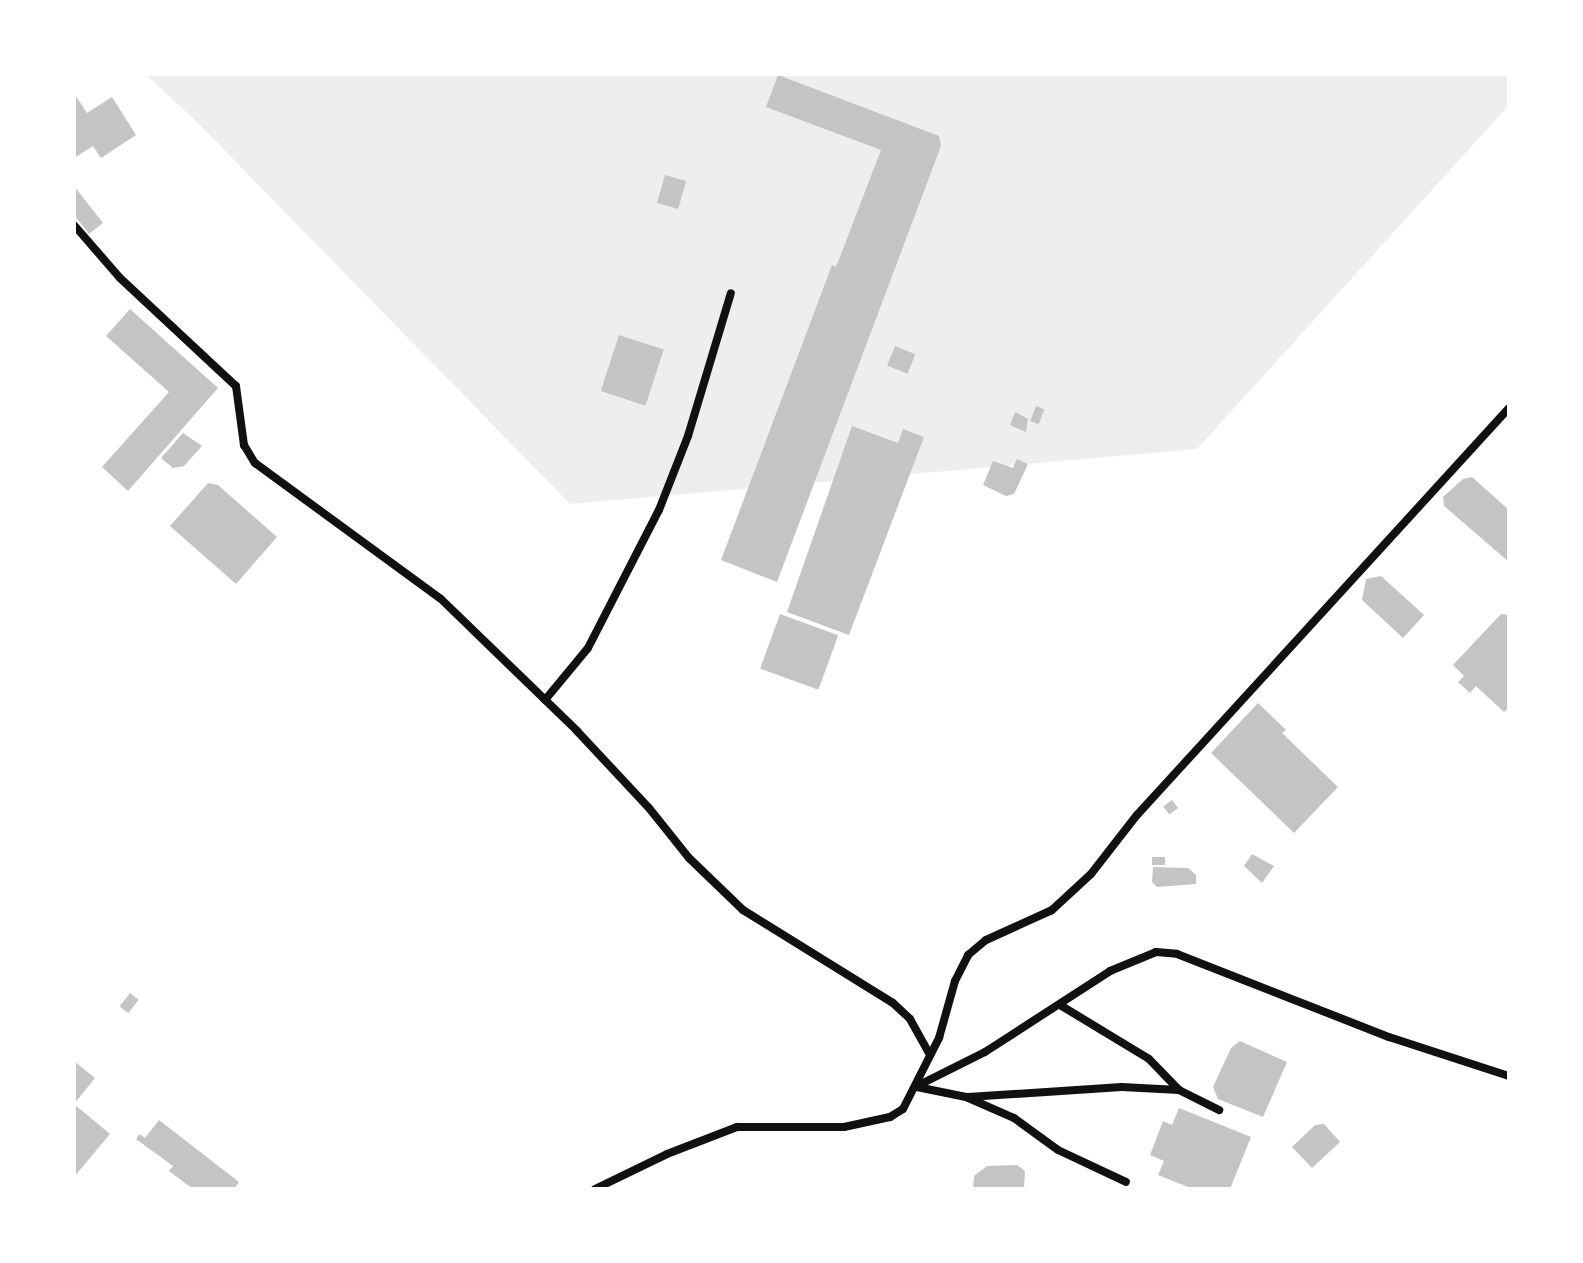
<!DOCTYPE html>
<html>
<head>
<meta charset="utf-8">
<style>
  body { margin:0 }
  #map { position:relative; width:1583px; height:1263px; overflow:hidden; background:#fff; font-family:"Nunito Sans",sans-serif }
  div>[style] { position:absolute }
  .green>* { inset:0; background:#eee }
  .building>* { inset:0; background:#c4c4c4; transform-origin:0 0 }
  .minor>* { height:8px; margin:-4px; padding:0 4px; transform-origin:4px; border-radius:4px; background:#111 }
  span { translate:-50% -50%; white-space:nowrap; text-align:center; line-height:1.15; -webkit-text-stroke:7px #fff; paint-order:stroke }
  .frame { position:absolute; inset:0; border:76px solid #fff; pointer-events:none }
</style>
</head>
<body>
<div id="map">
  <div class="green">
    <div style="clip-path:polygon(145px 74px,1509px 74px,1509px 105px,1197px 449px,570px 504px,197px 122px)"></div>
  </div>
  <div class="building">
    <div style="clip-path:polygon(778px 75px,939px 136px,941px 146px,777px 582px,721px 560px,832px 265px,836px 267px,881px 150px,766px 107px)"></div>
    <div style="clip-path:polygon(74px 93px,87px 113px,112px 97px,136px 135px,101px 158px,93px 146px,74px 158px)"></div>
    <div style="left:665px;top:175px;width:22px;height:29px;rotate:16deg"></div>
    <div style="clip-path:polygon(74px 186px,103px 223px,89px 234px,74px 215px)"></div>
    <div style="clip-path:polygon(130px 309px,218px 388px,128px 491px,102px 467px,169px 392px,106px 336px)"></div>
    <div style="left:619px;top:335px;width:47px;height:59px;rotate:18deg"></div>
    <div style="left:895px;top:346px;width:22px;height:21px;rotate:22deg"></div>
    <div style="left:1036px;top:406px;width:9px;height:16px;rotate:21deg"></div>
    <div style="clip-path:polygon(1015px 412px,1028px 419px,1026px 432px,1010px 425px)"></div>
    <div style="clip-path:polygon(852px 426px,898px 443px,903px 429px,924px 437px,849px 635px,787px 612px)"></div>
    <div style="clip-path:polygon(183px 433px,202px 446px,184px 466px,173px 468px,161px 458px)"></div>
    <div style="clip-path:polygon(1017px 459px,1028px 464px,1014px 494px,1006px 496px,983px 485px,993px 461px,1013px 468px)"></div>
    <div style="clip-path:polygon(1472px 477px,1509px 510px,1509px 562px,1444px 506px,1443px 497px,1463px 479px)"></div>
    <div style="clip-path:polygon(208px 483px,218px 485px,277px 537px,236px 584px,170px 526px)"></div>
    <div style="clip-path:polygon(1381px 576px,1424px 615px,1403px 638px,1362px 600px,1366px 579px)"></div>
    <div style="left:780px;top:614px;width:62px;height:58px;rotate:20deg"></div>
    <div style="clip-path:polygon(1501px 614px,1509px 615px,1509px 707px,1504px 712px,1476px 686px,1470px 693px,1458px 682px,1464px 676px,1453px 665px)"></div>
    <div style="clip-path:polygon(1258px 703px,1286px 730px,1282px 733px,1338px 787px,1294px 833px,1211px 753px)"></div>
    <div style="left:1172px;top:800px;width:10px;height:11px;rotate:53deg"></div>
    <div style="clip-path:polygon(1252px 854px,1274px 866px,1262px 883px,1244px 866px)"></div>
    <div style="left:1152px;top:857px;width:13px;height:8px"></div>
    <div style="clip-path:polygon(1153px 867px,1188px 868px,1196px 875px,1196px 884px,1157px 887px,1152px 882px)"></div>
    <div style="left:130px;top:993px;width:11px;height:17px;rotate:38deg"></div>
    <div style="clip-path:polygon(1240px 1041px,1287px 1062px,1263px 1117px,1218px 1099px,1213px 1087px,1231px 1048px)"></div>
    <div style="clip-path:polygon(74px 1061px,95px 1078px,74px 1104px)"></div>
    <div style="clip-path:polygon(74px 1104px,110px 1134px,74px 1177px)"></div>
    <div style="clip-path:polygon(1179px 1108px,1251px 1137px,1230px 1189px,1193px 1189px,1158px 1175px,1164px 1161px,1150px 1155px,1163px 1121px,1172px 1125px)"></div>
    <div style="clip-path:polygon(159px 1120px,239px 1182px,234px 1189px,193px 1189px,169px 1171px,173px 1166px,136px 1139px,140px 1134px,145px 1138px)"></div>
    <div style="clip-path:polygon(1324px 1124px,1340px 1142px,1312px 1168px,1292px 1147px,1315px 1125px)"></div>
    <div style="clip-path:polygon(1017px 1165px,1025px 1171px,1024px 1189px,973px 1189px,974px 1176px,987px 1166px)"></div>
  </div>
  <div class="minor">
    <div style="left:74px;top:225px;width:70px;rotate:49deg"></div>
    <div style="left:120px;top:278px;width:158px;rotate:43deg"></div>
    <div style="left:236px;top:386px;width:60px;rotate:82.3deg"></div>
    <div style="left:244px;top:445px;width:21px;rotate:59deg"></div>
    <div style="left:255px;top:463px;width:230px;rotate:36.2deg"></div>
    <div style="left:441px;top:599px;width:190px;rotate:44.1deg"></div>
    <div style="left:577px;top:731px;width:105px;rotate:46.9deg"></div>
    <div style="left:649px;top:808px;width:64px;rotate:51.3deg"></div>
    <div style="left:689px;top:858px;width:75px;rotate:43.9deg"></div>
    <div style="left:743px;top:910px;width:176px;rotate:31.8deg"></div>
    <div style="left:893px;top:1003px;width:23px;rotate:43deg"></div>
    <div style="left:910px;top:1019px;width:41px;rotate:60.9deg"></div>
    <div style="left:545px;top:700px;width:67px;rotate:-50.4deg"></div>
    <div style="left:588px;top:648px;width:155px;rotate:-62.8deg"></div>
    <div style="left:659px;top:510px;width:79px;rotate:-68.6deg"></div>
    <div style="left:688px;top:436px;width:149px;rotate:-73.3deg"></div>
    <div style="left:1060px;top:1005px;width:104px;rotate:31.2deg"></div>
    <div style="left:1149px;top:1059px;width:43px;rotate:45.9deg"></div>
    <div style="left:1179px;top:1090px;width:45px;rotate:26.6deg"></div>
    <div style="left:917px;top:1086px;width:76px;rotate:-26.6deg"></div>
    <div style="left:985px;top:1052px;width:149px;rotate:-32.9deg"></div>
    <div style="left:1110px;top:971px;width:50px;rotate:-22.4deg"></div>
    <div style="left:1156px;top:952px;width:21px;rotate:5deg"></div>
    <div style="left:1177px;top:954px;width:228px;rotate:21.4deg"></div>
    <div style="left:1389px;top:1037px;width:126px;rotate:18deg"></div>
    <div style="left:917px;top:1087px;width:50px;rotate:11.5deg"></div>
    <div style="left:966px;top:1097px;width:52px;rotate:23.6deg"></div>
    <div style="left:1014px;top:1118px;width:54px;rotate:36deg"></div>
    <div style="left:1058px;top:1150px;width:75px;rotate:25.2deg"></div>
    <div style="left:968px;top:1097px;width:154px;rotate:-3.7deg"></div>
    <div style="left:1122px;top:1087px;width:57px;rotate:3deg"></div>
    <div style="left:595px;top:1189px;width:80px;rotate:-25.9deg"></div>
    <div style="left:667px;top:1154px;width:75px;rotate:-21.1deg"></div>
    <div style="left:737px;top:1127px;width:107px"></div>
    <div style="left:844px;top:1127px;width:47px;rotate:-12.3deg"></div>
    <div style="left:890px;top:1117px;width:15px;rotate:-32deg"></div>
    <div style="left:903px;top:1109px;width:80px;rotate:-63.1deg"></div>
    <div style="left:939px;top:1038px;width:59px;rotate:-74.3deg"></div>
    <div style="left:955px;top:981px;width:29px;rotate:-63deg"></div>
    <div style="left:968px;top:955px;width:23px;rotate:-40deg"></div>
    <div style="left:986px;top:940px;width:72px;rotate:-24.4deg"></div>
    <div style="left:1052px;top:910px;width:53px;rotate:-42.7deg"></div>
    <div style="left:1091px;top:874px;width:75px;rotate:-52.1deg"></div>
    <div style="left:1137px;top:815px;width:551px;rotate:-47.57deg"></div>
  </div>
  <div class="frame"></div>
</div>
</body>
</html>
